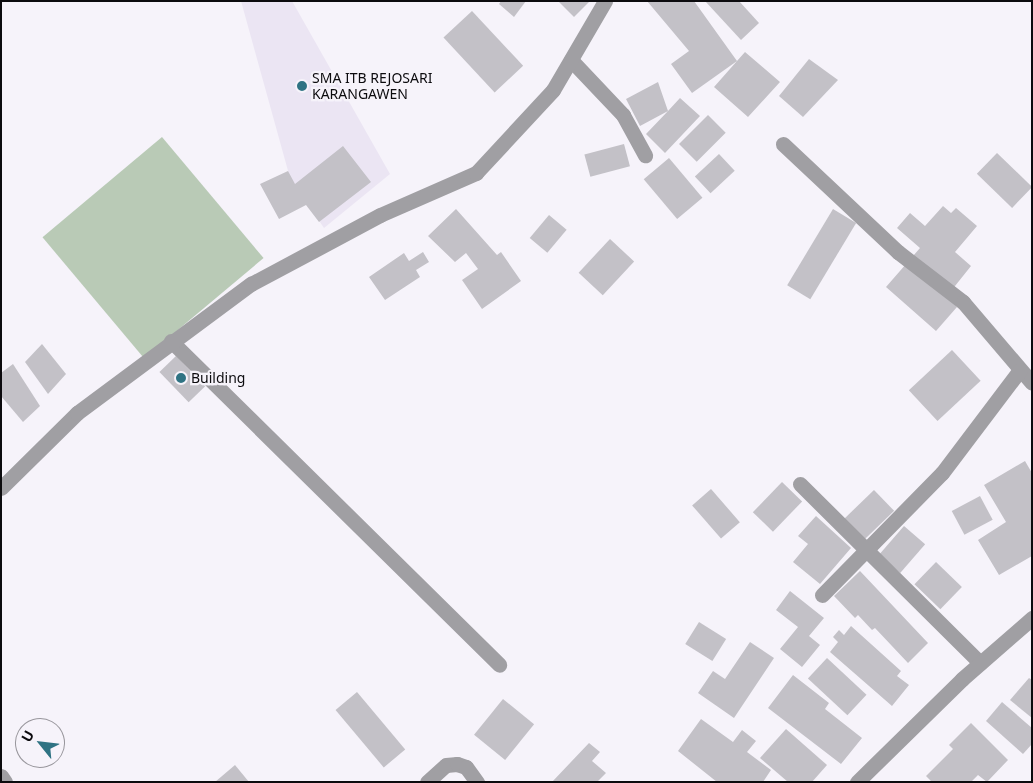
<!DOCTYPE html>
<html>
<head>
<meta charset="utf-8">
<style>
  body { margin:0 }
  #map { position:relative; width:1033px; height:783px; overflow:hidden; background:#f6f3fa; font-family:"Noto Sans",sans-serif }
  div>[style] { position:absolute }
  .built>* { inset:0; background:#ebe5f3 }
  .green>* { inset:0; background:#b9cab6; transform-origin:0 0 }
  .building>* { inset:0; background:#c3c1c7; transform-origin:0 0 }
  .street>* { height:15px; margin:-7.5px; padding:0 7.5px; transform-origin:7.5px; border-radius:7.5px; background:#a09fa3 }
  .dots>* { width:14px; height:14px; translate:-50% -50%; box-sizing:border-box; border:2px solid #f6f3fa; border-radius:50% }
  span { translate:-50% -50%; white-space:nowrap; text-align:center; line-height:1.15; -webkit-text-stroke:4.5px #f6f3fa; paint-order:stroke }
  .poi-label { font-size:14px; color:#0c0b0e }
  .left { translate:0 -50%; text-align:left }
  .frame { position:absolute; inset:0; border:2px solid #0c0b0e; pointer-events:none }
  .north { position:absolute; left:15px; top:718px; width:50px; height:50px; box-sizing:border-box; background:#f6f3fa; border:1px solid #98969c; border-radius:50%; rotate:299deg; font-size:14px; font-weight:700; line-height:20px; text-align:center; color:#0c0b0e }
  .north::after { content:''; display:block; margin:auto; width:18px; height:22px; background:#2f7383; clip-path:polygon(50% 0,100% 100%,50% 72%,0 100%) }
</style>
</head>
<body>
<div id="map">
  <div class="built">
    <div style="clip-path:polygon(241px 1px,292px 1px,390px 174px,324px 228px,290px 178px)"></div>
  </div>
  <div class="green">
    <div style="left:162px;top:137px;width:158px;height:156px;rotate:50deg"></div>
  </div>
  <div class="building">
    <div style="clip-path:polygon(501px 1px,526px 1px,514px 17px,499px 4px)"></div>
    <div style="clip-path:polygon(558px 1px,590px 1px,574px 17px)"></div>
    <div style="clip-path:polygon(647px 1px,694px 1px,737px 61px,745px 52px,780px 82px,748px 117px,714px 87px,737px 61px,692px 93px,671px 64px,689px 51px)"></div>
    <div style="clip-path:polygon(705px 1px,739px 1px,759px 23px,741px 40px)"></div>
    <div style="left:472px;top:11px;width:75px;height:39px;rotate:47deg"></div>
    <div style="clip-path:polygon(809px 59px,838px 80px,803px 117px,779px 96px)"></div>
    <div style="clip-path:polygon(658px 82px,668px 111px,680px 98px,700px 116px,665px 153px,646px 134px,668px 111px,640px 126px,626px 99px)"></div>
    <div style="left:708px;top:115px;width:25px;height:41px;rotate:45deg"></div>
    <div style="left:624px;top:144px;width:23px;height:41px;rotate:75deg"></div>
    <div style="clip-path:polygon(343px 146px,371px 182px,319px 222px,306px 205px,279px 219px,260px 184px,288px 171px,295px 184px)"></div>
    <div style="left:997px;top:153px;width:49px;height:29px;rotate:44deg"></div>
    <div style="left:719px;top:154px;width:23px;height:33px;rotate:47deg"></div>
    <div style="left:669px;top:158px;width:52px;height:33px;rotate:50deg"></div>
    <div style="clip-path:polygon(943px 206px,951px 213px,956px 208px,977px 226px,955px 252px,971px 266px,947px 296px,957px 307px,936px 331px,886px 287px,920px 248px,897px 228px,910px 213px,925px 226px)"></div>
    <div style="clip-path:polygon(456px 209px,497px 255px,501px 252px,521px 281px,482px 309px,462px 280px,478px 269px,466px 253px,455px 262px,428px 236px)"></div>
    <div style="left:833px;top:209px;width:27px;height:89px;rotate:31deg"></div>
    <div style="left:549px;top:215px;width:23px;height:30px;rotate:40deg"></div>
    <div style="left:610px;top:239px;width:33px;height:46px;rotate:43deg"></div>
    <div style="clip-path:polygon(423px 252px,429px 262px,416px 270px,420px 277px,385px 300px,369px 277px,404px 253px,409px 261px)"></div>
    <div style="clip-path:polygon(42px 344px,66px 374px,48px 394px,25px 362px)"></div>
    <div style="left:952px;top:350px;width:42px;height:59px;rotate:47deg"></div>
    <div style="left:176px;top:356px;width:42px;height:23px;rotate:46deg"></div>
    <div style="clip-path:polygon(13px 364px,40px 406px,23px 422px,1px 396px,1px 373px)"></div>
    <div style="clip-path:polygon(1025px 461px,1032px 473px,1032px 556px,999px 575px,978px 540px,1006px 522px,984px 485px)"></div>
    <div style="left:782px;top:482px;width:28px;height:42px;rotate:44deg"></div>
    <div style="left:711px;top:489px;width:44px;height:25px;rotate:49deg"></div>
    <div style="left:874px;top:490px;width:29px;height:42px;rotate:46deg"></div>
    <div style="left:980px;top:496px;width:27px;height:32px;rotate:62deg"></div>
    <div style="clip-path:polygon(816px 516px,851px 548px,820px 584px,793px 562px,808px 544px,798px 536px)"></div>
    <div style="left:904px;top:526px;width:28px;height:38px;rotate:41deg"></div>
    <div style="left:936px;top:562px;width:36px;height:31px;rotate:44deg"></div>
    <div style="clip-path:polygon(860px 571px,928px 643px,908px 663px,875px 628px,872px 630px,858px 615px,855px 618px,834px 596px)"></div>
    <div style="clip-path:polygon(790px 591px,824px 618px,809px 636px,820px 645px,802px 667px,780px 649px,798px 627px,776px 610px)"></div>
    <div style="left:699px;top:622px;width:32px;height:26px;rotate:32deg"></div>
    <div style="clip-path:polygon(851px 626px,901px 671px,897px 676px,909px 685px,892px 706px,830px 652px,838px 642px,833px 637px,839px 630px,844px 635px)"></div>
    <div style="clip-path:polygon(750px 642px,774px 658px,734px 718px,698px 693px,713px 671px,725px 679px)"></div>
    <div style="left:827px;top:658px;width:54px;height:28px;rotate:43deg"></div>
    <div style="clip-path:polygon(793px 675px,829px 703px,825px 709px,862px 738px,841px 764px,768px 708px)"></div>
    <div style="clip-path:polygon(1029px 678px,1032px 680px,1032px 718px,1010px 700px)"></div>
    <div style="left:357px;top:692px;width:75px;height:28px;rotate:50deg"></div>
    <div style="left:503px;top:699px;width:40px;height:46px;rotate:39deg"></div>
    <div style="clip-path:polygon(1002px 702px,1032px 728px,1032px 744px,1023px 754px,986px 721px)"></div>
    <div style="clip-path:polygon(701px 719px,733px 742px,742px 730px,756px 741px,747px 752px,771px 770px,763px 782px,717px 782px,678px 751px)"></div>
    <div style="clip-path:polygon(971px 723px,1008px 760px,987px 782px,978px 775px,971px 782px,932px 782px,926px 776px,953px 749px,949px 745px)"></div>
    <div style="clip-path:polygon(786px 729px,827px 765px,812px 782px,788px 782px,760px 758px)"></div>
    <div style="clip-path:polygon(589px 743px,600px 752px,592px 761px,606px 773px,597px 782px,552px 782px)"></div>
    <div style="clip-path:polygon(235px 765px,249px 782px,215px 782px)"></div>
  </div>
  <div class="street">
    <div style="left:571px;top:60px;width:76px;rotate:46.6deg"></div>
    <div style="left:623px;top:115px;width:46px;rotate:61.2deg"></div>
    <div style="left:783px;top:144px;width:158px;rotate:43.2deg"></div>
    <div style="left:898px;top:252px;width:82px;rotate:37.6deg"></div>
    <div style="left:963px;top:302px;width:106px;rotate:49.6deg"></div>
    <div style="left:171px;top:341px;width:461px;rotate:44.6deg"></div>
    <div style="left:800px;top:484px;width:254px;rotate:44.8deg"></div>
    <div style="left:1px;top:488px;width:107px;rotate:-44.6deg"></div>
    <div style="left:77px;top:413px;width:217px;rotate:-36.6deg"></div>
    <div style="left:251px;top:284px;width:146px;rotate:-28.1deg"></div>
    <div style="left:380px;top:215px;width:105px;rotate:-23.6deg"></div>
    <div style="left:476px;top:173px;width:113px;rotate:-47.1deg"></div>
    <div style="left:553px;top:90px;width:103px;rotate:-59.7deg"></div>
    <div style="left:822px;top:595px;width:171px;rotate:-45.5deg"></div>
    <div style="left:942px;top:473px;width:129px;rotate:-52.9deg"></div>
    <div style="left:1px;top:776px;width:7px;rotate:56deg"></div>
    <div style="left:427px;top:782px;width:25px;rotate:-42deg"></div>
    <div style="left:446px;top:765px;width:11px;rotate:-5deg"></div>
    <div style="left:457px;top:764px;width:9px;rotate:18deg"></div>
    <div style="left:466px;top:767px;width:19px;rotate:54deg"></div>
    <div style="left:857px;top:782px;width:147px;rotate:-44.4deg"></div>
    <div style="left:962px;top:679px;width:93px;rotate:-41.1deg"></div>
  </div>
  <div class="dots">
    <div style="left:302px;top:86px;background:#2f7383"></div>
    <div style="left:181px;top:378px;background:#2f7383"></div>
  </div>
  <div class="poi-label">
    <span class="left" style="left:312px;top:86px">SMA ITB REJOSARI<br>KARANGAWEN</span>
    <span class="left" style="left:191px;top:378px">Building</span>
  </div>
  <div class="frame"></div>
  <div class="north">U</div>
</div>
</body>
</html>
